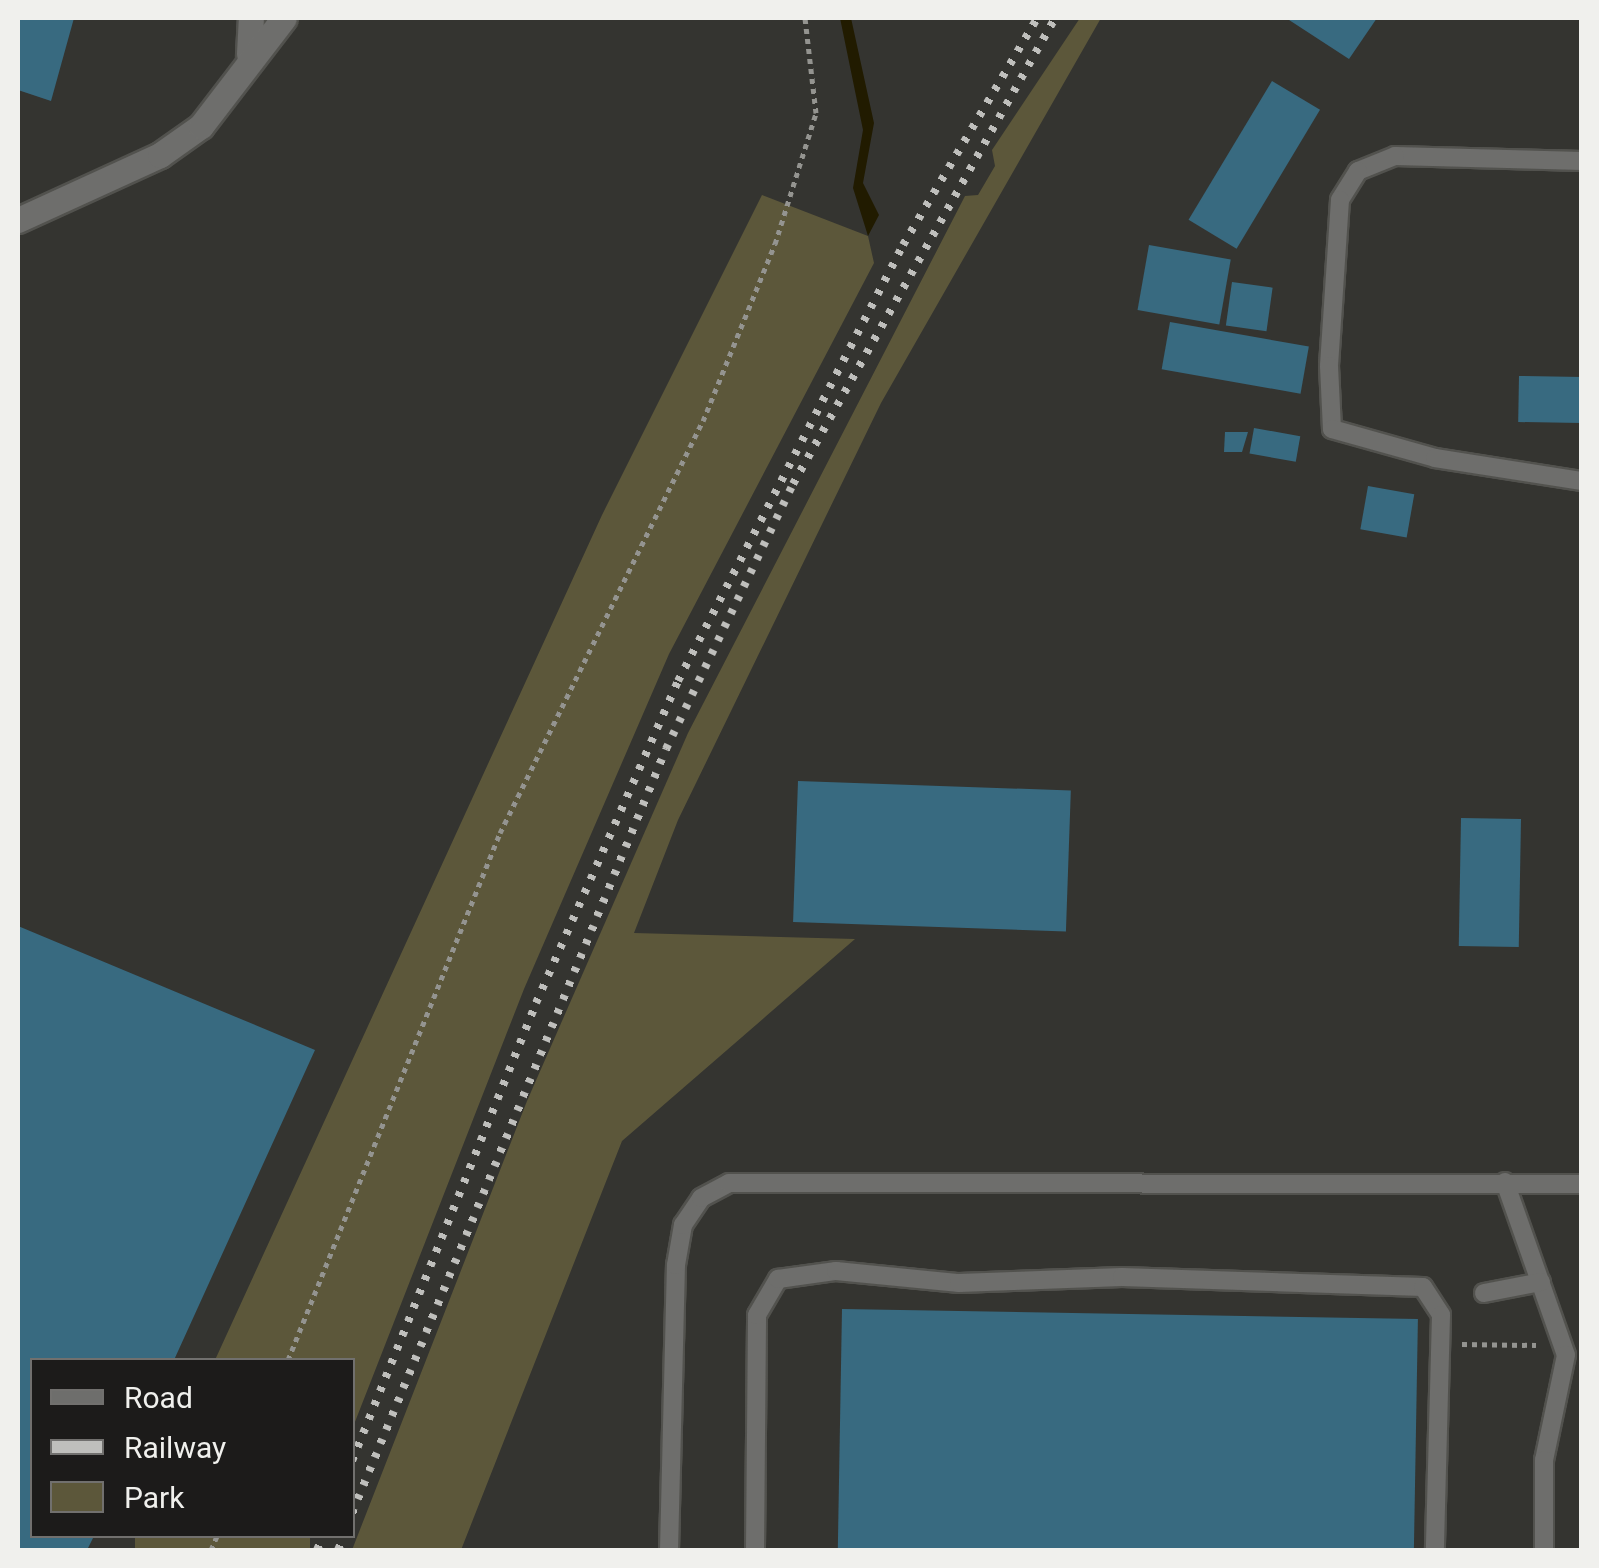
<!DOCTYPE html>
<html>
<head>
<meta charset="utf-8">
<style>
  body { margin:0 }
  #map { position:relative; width:1599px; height:1568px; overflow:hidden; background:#343430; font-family:Roboto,sans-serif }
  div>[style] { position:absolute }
  .green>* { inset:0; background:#5c573a; transform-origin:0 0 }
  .water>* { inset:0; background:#211b00 }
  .building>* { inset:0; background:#386a80; transform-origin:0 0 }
  .path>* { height:5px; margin-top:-2.5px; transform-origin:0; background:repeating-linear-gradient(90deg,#949490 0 5px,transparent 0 10px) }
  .roads { filter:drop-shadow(2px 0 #52524e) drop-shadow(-2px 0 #52524e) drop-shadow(0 2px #52524e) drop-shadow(0 -2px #52524e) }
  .service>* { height:18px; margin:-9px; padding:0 9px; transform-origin:9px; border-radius:9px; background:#6e6e6c }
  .minor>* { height:25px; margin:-12.5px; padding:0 12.5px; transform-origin:12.5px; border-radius:12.5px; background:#6e6e6c }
  .rail>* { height:8px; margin-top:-4px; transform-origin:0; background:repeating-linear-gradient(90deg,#bfbfbc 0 5px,transparent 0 15px) }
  span { translate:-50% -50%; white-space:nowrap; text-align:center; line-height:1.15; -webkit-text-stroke:9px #1c1b1a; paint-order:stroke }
  .frame { position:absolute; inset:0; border:20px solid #f0f0ed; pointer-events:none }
  .legend { position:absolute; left:30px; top:1358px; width:325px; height:180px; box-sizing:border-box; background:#1c1b1a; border:2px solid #71706e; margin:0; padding:12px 18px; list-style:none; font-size:30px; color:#f0f0ed }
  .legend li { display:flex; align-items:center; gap:20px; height:50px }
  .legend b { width:50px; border:2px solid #71706e }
</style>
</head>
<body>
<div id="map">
  <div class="green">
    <div style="clip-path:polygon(1080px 18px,1101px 18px,881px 403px,678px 820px,634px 933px,855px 939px,622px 1141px,461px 1550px,352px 1550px,527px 1101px,688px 733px,965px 196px,978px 195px,995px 166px,992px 150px)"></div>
    <div style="clip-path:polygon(762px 195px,868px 236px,874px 263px,669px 654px,524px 989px,353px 1427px,352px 1360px,215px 1360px,602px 515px)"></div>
    <div style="left:135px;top:1536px;width:175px;height:16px"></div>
  </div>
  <div class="water">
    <div style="clip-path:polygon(840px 18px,851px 18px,874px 123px,863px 183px,879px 215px,868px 236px,853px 188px,863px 130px)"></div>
  </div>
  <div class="building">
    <div style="clip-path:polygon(18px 18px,74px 18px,51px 101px,18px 90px)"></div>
    <div style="clip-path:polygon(1286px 18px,1377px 18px,1349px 59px)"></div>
    <div style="left:1272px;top:81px;width:56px;height:162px;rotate:31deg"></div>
    <div style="left:1149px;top:245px;width:83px;height:66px;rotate:10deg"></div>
    <div style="left:1232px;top:282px;width:41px;height:44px;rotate:8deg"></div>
    <div style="left:1170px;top:322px;width:141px;height:48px;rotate:10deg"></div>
    <div style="left:1519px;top:376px;width:63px;height:46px;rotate:1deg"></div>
    <div style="left:1254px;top:428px;width:47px;height:26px;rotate:10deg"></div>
    <div style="clip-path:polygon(1225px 432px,1248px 432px,1242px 452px,1224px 452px)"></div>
    <div style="left:1368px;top:486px;width:47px;height:44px;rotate:10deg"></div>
    <div style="left:798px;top:781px;width:273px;height:141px;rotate:2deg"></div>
    <div style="left:1461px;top:818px;width:60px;height:128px;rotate:1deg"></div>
    <div style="clip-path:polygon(18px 926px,315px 1050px,174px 1360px,32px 1360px,32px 1536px,94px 1536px,87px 1550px,18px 1550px)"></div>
    <div style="left:842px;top:1309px;width:576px;height:241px;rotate:1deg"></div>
  </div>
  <div class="path">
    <div style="left:1462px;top:1344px;width:74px;rotate:0.8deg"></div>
    <div style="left:288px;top:1360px;width:568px;rotate:-68.09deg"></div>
    <div style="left:500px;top:833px;width:459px;rotate:-63.8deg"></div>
    <div style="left:703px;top:421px;width:191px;rotate:-67.9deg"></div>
    <div style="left:775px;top:244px;width:137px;rotate:-72.6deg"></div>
    <div style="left:816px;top:113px;width:96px;rotate:-96.6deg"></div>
    <div style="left:211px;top:1550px;width:15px;rotate:-67deg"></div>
  </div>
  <div class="roads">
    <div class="service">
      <div style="left:1582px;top:161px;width:187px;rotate:-178.5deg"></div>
      <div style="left:1395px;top:156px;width:40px;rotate:158deg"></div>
      <div style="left:1358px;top:171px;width:34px;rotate:122deg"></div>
      <div style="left:1340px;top:200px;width:166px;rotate:93.8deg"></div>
      <div style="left:1329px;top:366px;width:63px;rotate:87.3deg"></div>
      <div style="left:1332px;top:429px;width:107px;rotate:15.7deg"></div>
      <div style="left:1435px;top:458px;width:149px;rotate:8.9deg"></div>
      <div style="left:1505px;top:1182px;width:183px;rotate:70.6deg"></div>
      <div style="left:1566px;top:1355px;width:107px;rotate:101.8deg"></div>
      <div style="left:1544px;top:1460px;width:90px;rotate:90deg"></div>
      <div style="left:1484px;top:1293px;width:58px;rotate:-10.9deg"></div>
      <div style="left:669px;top:1550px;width:285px;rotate:-88.6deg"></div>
      <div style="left:676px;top:1265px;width:41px;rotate:-80.1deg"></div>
      <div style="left:683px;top:1225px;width:32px;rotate:-56deg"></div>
      <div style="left:701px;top:1198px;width:32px;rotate:-28deg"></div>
      <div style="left:729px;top:1183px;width:853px;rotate:0.07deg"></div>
      <div style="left:755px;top:1550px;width:235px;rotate:-89.5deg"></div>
      <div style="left:757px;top:1315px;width:42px;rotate:-59.7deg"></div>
      <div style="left:778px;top:1279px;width:59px;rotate:-7.9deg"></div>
      <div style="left:836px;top:1271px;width:124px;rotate:5.6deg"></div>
      <div style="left:959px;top:1283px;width:163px;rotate:-2.1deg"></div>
      <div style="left:1122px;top:1277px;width:301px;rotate:1.9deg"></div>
      <div style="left:1423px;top:1287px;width:33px;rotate:57deg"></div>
      <div style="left:1441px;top:1315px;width:235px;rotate:91.5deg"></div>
    </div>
    <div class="minor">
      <div style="left:249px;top:54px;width:36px;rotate:-87deg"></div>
      <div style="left:18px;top:220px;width:156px;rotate:-24.6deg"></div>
      <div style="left:160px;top:155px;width:50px;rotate:-35.3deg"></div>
      <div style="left:201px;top:126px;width:136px;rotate:-52.5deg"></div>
    </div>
  </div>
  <div class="rail">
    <div style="left:352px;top:1461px;width:494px;rotate:-68.1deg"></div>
    <div style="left:536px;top:1003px;width:352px;rotate:-66.2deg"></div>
    <div style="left:678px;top:681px;width:491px;rotate:-62.7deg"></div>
    <div style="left:903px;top:245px;width:264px;rotate:-59.4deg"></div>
    <div style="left:352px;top:1513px;width:826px;rotate:-67.66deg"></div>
    <div style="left:666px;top:749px;width:294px;rotate:-64.4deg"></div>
    <div style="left:793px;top:484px;width:535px;rotate:-60.65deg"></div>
    <div style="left:317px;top:1550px;width:15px;rotate:-67deg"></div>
    <div style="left:338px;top:1550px;width:15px;rotate:-67deg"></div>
  </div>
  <div class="frame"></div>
  <ul class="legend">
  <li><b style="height:12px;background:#6e6e6c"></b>Road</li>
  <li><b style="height:12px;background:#bfbfbc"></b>Railway</li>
  <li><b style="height:28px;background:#5c573a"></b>Park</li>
  </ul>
</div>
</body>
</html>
